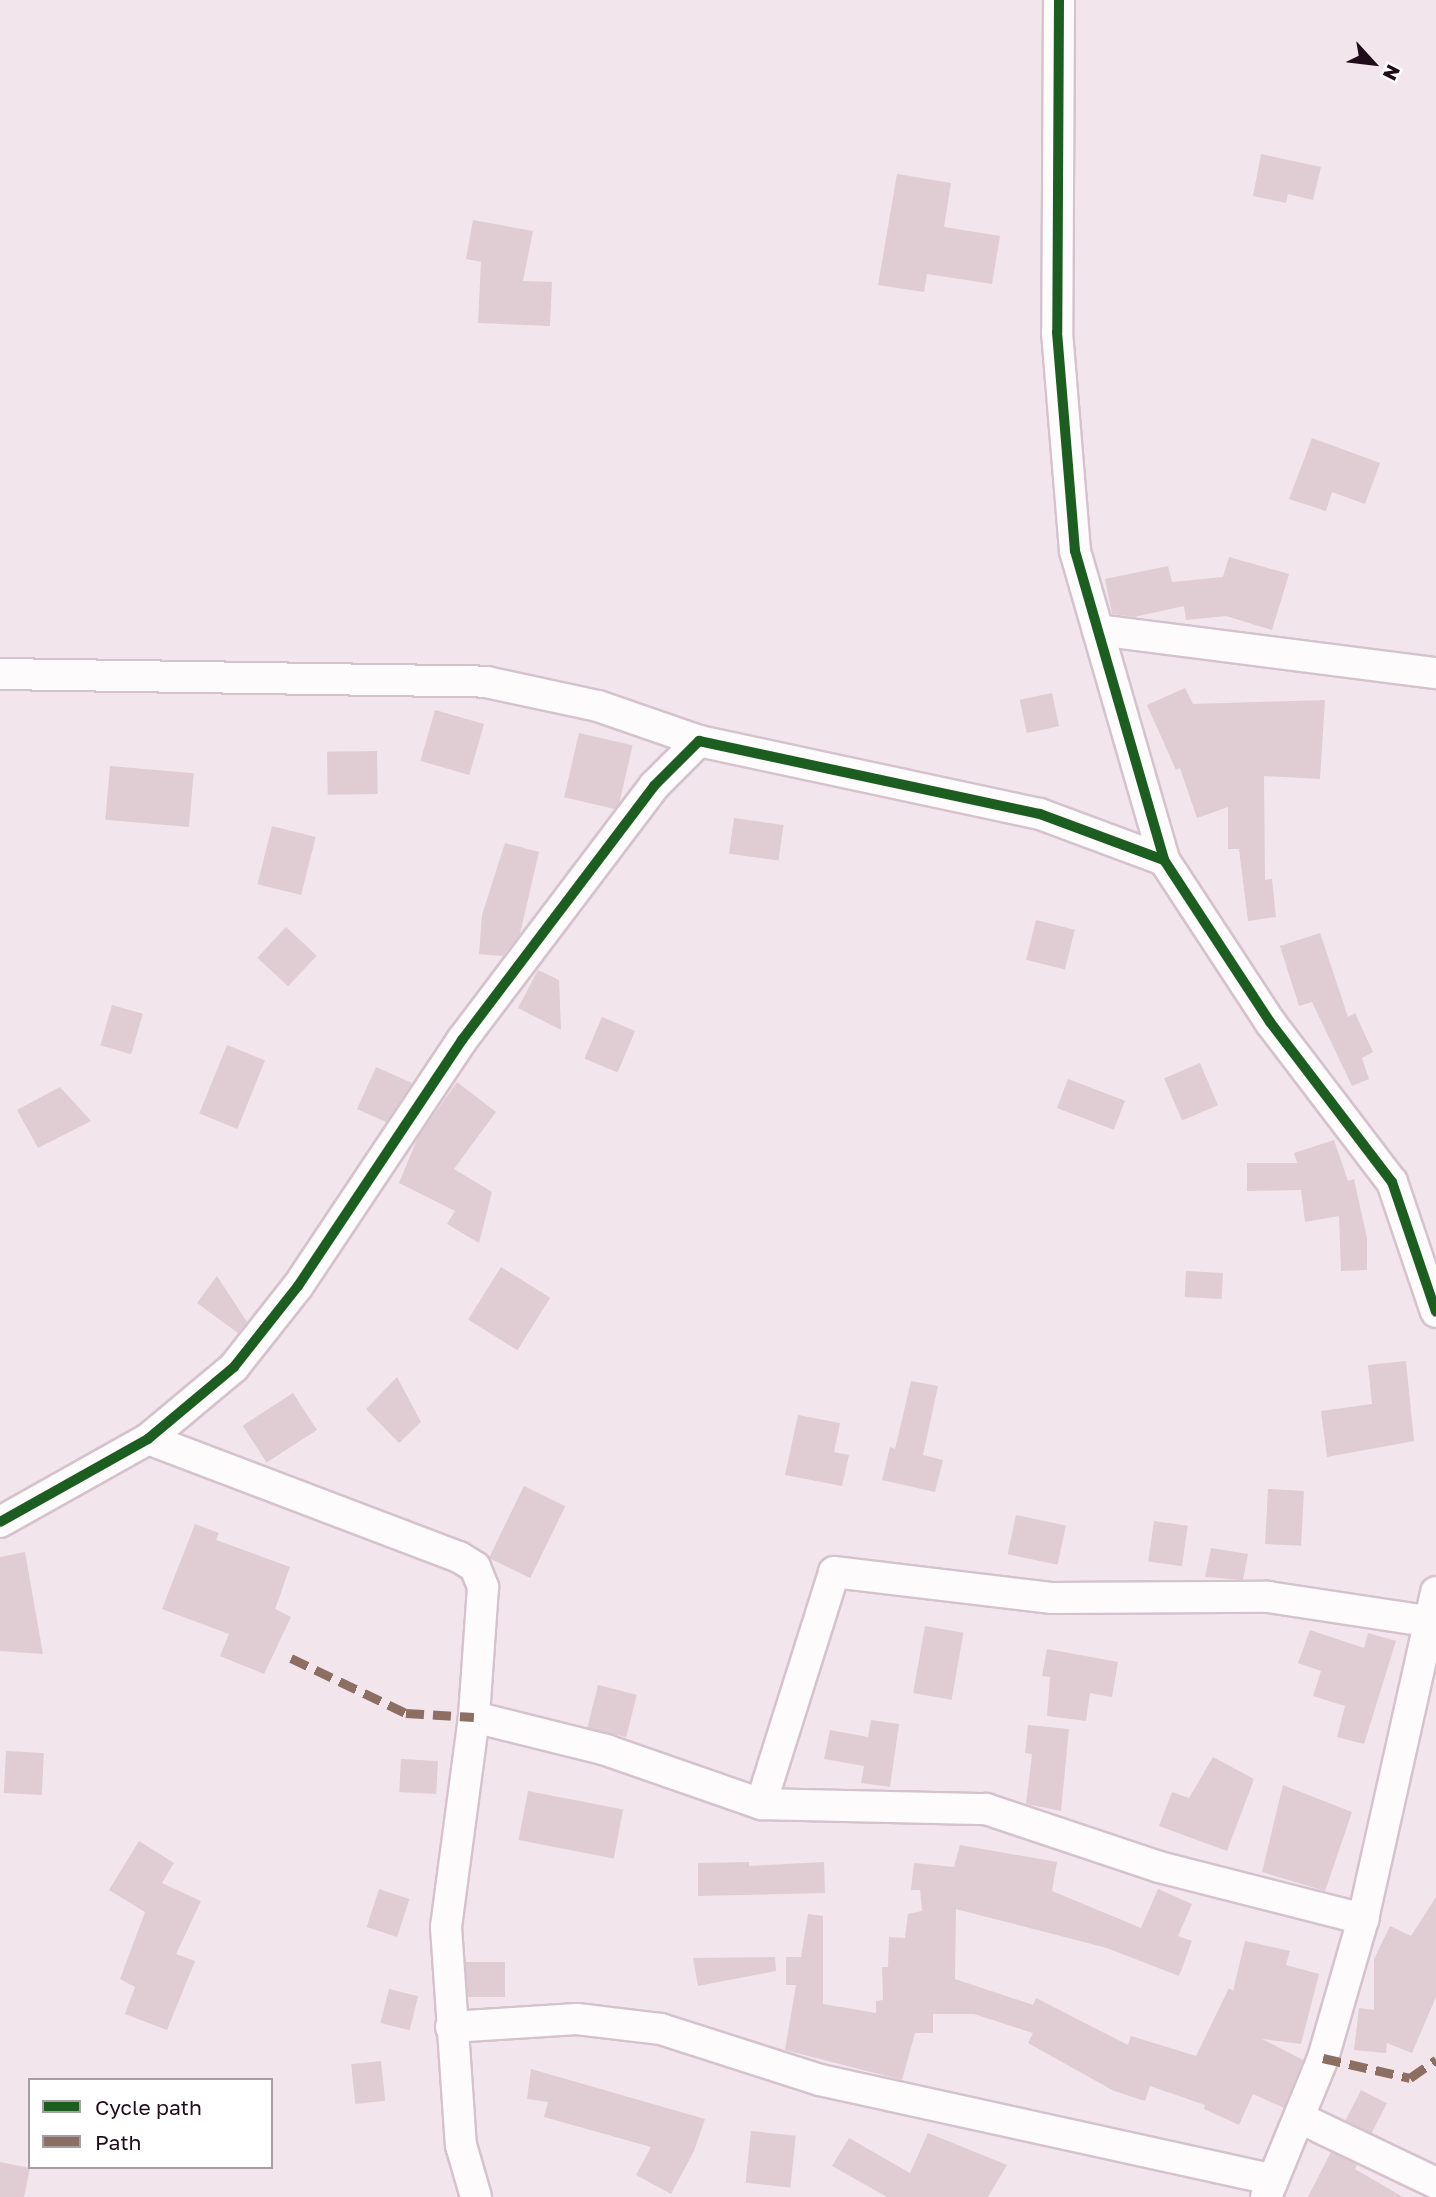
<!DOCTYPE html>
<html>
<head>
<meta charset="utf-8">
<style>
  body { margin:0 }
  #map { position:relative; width:1436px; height:2197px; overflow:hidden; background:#f2e5ec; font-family:"Golos Text",sans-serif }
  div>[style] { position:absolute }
  .building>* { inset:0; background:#dfcdd3; transform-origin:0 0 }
  .roads { filter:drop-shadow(2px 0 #d5c2cd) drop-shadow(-2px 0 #d5c2cd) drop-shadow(0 2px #d5c2cd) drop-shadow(0 -2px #d5c2cd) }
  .minor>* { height:30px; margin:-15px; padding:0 15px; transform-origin:15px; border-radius:15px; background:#fdfbfc }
  .quiet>* { height:9px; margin-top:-4.5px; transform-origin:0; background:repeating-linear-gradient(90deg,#8d6e63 0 18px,transparent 0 27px) }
  .cycleway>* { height:10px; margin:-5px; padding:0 5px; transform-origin:5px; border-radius:5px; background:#1b5e20 }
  span { translate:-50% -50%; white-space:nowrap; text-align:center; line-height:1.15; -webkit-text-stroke:6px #fff; paint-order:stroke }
  .legend { position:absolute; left:28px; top:2078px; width:245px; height:91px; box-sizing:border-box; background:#fff; border:2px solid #a69ea3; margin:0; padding:9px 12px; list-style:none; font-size:21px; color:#210c19 }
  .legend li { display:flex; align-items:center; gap:14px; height:35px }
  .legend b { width:35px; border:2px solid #a69ea3 }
  .north { position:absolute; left:1338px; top:28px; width:70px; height:70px; -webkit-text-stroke:5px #fff; paint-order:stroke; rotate:117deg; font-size:19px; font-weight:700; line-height:28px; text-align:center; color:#210c19 }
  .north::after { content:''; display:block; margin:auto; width:24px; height:32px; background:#210c19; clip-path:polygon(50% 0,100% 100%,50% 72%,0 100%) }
</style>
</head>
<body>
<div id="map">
  <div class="building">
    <div style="clip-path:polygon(1261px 154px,1321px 167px,1313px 200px,1288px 194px,1286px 203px,1253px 196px)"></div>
    <div style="clip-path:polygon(897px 174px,951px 183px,944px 227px,1000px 236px,992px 284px,927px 274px,924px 292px,878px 285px)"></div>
    <div style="clip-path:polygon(473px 220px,533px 231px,523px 281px,552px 282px,550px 326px,478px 323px,481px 262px,466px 259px)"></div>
    <div style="clip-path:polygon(1312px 438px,1380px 463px,1365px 504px,1332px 492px,1326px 511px,1289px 499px)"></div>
    <div style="clip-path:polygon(1229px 557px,1289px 574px,1272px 630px,1226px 616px,1186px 620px,1184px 606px,1134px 617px,1112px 614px,1105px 579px,1168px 566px,1172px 582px,1223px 577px)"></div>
    <div style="clip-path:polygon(1185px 688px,1193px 704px,1325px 700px,1320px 779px,1264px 776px,1265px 880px,1272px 879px,1276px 917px,1248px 921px,1239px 849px,1228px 849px,1228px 807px,1197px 818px,1180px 768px,1176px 770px,1147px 705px)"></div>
    <div style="left:1052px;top:693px;width:34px;height:33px;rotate:78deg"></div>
    <div style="left:435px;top:710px;width:51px;height:53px;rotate:16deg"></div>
    <div style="left:579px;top:733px;width:55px;height:66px;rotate:13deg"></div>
    <div style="left:377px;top:751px;width:43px;height:50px;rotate:89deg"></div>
    <div style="left:110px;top:766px;width:84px;height:54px;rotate:5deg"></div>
    <div style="left:734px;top:818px;width:50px;height:36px;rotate:8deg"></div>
    <div style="left:272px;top:826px;width:45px;height:60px;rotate:14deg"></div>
    <div style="clip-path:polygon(505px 843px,539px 852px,520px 934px,503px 956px,479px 954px,482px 915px)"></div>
    <div style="left:1036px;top:920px;width:40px;height:41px;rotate:14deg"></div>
    <div style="left:286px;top:927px;width:42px;height:42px;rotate:43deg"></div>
    <div style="clip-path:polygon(1320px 933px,1348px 1017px,1355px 1013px,1373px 1052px,1362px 1058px,1369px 1079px,1352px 1086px,1312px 1002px,1299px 1006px,1280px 946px)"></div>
    <div style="clip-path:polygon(538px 970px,559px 980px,561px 1030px,518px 1008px)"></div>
    <div style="left:112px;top:1005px;width:32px;height:42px;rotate:16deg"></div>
    <div style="left:602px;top:1017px;width:36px;height:45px;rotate:23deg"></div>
    <div style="left:227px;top:1045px;width:41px;height:74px;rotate:22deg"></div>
    <div style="left:1200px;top:1063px;width:46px;height:39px;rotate:67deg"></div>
    <div style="clip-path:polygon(376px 1067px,412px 1083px,386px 1122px,357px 1109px)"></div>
    <div style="left:1068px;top:1079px;width:61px;height:31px;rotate:21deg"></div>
    <div style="clip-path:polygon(457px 1082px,496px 1112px,454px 1169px,492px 1192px,479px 1243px,447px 1224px,455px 1211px,399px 1183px,418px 1137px)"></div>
    <div style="clip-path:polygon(60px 1087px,91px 1121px,38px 1148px,17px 1110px)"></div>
    <div style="clip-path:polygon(1334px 1140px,1348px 1181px,1354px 1179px,1367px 1238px,1367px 1270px,1341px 1271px,1339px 1216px,1305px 1222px,1301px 1190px,1247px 1191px,1247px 1163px,1297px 1163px,1294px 1153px)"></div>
    <div style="left:501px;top:1267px;width:58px;height:62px;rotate:32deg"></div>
    <div style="left:1186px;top:1271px;width:37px;height:26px;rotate:3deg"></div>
    <div style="clip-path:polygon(217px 1276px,247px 1322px,238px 1333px,197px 1303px)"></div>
    <div style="clip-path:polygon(1406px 1361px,1414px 1441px,1327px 1457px,1321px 1411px,1372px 1404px,1368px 1365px)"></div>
    <div style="clip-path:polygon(397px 1377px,421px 1422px,399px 1443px,366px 1409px)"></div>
    <div style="clip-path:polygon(911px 1381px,938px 1386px,923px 1455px,943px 1460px,935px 1492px,882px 1480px,890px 1447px,895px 1449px)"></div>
    <div style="left:293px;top:1393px;width:44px;height:60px;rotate:57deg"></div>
    <div style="clip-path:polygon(798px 1415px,840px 1423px,834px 1452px,849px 1455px,842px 1486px,785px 1475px)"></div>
    <div style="left:524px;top:1486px;width:46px;height:80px;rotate:26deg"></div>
    <div style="left:1268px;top:1489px;width:36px;height:55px;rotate:3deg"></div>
    <div style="left:1016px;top:1515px;width:51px;height:40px;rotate:12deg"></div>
    <div style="left:1154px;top:1521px;width:34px;height:41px;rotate:8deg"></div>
    <div style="clip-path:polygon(195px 1524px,219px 1533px,216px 1540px,290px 1567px,275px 1609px,291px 1617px,264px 1674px,220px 1656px,229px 1634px,162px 1609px)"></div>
    <div style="clip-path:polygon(1211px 1548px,1248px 1554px,1243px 1580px,1205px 1577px)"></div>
    <div style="clip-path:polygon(25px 1552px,43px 1654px,0 1651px,0 1557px)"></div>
    <div style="left:925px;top:1626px;width:39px;height:68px;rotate:10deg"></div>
    <div style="clip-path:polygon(1310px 1630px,1364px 1648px,1368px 1633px,1396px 1641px,1364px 1744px,1337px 1737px,1345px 1706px,1313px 1696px,1321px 1671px,1298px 1663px)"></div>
    <div style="clip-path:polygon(1047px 1649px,1118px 1662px,1112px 1697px,1090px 1693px,1086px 1721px,1047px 1716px,1050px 1677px,1042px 1676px)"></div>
    <div style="left:598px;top:1685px;width:40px;height:44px;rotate:14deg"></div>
    <div style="clip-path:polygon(871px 1720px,899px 1724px,890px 1787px,861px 1783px,864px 1766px,824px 1759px,830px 1730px,868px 1737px)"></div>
    <div style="clip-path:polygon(1028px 1725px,1069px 1729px,1061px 1811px,1026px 1804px,1032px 1754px,1025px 1753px)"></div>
    <div style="left:6px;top:1751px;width:38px;height:42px;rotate:3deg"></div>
    <div style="clip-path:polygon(1213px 1757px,1254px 1779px,1227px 1851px,1159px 1826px,1172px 1792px,1189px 1798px)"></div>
    <div style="left:401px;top:1759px;width:37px;height:33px;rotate:3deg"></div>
    <div style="clip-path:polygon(1283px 1785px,1352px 1812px,1325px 1891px,1262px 1872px)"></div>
    <div style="left:528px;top:1791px;width:97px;height:50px;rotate:11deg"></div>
    <div style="clip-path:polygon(139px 1841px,174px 1863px,162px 1883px,201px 1901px,176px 1954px,195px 1961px,167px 2030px,125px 2014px,135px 1987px,120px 1979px,145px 1912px,109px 1890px)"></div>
    <div style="clip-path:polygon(960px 1845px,1057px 1862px,1052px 1891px,1141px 1928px,1158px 1889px,1192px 1904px,1178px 1936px,1192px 1941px,1179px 1976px,1107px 1948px,956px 1909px,955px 1979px,1033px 2005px,1036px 1998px,1128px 2045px,1131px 2036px,1196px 2056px,1229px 1988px,1233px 1991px,1245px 1941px,1290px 1951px,1286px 1965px,1319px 1974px,1301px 2044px,1262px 2039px,1303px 2060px,1284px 2108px,1253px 2094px,1239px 2125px,1204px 2109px,1205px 2105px,1150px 2086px,1145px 2101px,1114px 2091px,1028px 2043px,1033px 2033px,974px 2014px,933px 2014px,933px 2033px,915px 2033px,902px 2080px,785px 2050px,796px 1985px,786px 1985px,786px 1957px,801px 1957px,808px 1914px,823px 1916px,823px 2004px,876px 2013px,876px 2001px,883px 2000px,882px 1967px,888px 1967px,889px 1937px,905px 1938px,908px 1914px,922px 1911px,920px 1890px,911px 1890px,914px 1863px,954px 1867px)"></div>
    <div style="clip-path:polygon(749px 1862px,749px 1866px,824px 1862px,825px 1893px,698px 1896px,698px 1863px)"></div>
    <div style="left:379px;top:1889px;width:32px;height:40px;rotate:18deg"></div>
    <div style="clip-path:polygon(1436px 1897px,1436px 1997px,1412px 2053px,1387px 2043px,1386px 2053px,1354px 2050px,1359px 2008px,1374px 2010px,1374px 1959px,1390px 1926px,1411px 1936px)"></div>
    <div style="clip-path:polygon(775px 1957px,776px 1971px,698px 1986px,693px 1958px)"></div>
    <div style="left:466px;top:1962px;width:39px;height:35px"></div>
    <div style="left:389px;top:1989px;width:30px;height:35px;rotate:14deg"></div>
    <div style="left:381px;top:2061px;width:40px;height:30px;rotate:84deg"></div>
    <div style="clip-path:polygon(531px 2069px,705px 2119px,694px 2151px,671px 2194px,636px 2175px,651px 2147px,544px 2117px,548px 2102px,527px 2099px)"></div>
    <div style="left:1361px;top:2090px;width:29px;height:34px;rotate:27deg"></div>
    <div style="left:751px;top:2131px;width:45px;height:52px;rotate:6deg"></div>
    <div style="clip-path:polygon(928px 2133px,1007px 2165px,988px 2197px,887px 2197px,832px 2166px,849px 2138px,910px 2173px)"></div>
    <div style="clip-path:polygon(1331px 2152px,1357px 2165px,1355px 2169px,1403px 2197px,1308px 2197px)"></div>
    <div style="clip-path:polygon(0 2162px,30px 2168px,24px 2197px,0 2197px)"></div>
  </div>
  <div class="roads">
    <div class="minor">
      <div style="left:1059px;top:0;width:332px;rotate:90.3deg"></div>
      <div style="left:1057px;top:332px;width:220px;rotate:85.3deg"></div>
      <div style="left:1075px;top:551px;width:322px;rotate:73.9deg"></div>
      <div style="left:1164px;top:860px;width:194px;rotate:56.8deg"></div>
      <div style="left:1270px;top:1022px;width:201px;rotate:52.7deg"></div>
      <div style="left:1392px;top:1182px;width:137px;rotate:71.3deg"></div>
      <div style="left:1098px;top:630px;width:341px;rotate:7.3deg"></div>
      <div style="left:0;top:674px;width:486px;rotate:0.9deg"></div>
      <div style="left:486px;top:682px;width:115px;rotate:12.1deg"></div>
      <div style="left:598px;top:706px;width:107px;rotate:19.1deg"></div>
      <div style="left:148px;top:1439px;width:333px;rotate:20.8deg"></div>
      <div style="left:459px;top:1557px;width:19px;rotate:32deg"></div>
      <div style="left:475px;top:1567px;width:22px;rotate:68deg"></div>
      <div style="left:483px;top:1587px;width:130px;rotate:94deg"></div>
      <div style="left:474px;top:1717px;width:212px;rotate:97.6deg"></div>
      <div style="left:446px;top:1927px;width:219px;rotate:86.1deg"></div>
      <div style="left:461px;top:2145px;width:54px;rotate:73.9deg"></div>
      <div style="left:0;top:1522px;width:170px;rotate:-29.3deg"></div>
      <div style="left:148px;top:1439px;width:112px;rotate:-39.9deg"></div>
      <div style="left:234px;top:1367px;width:103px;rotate:-51.7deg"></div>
      <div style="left:298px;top:1286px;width:296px;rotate:-56.3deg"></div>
      <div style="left:462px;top:1040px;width:318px;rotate:-52.9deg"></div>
      <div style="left:654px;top:786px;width:64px;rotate:-45deg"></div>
      <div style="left:699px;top:741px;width:349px;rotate:12.1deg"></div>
      <div style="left:1040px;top:814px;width:132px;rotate:20.4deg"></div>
      <div style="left:474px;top:1717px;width:136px;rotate:14deg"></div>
      <div style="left:606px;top:1750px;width:164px;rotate:19.2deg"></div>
      <div style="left:761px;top:1804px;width:225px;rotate:1.3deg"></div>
      <div style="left:986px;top:1809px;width:182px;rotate:18.5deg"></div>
      <div style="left:1159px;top:1867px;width:211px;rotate:14.3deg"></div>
      <div style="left:761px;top:1804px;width:243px;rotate:-72.5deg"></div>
      <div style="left:834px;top:1572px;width:220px;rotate:6.8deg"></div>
      <div style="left:1052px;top:1598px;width:216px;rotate:-0.3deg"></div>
      <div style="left:1268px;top:1597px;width:161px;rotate:8.6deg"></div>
      <div style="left:451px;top:2027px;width:126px;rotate:-3.6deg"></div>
      <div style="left:577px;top:2019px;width:85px;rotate:6.8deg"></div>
      <div style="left:661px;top:2029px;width:167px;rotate:17.8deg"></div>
      <div style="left:820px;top:2080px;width:464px;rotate:12.4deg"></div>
      <div style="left:1302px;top:2119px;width:148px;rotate:25.5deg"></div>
      <div style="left:1266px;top:2197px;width:150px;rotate:-67.7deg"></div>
      <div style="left:1323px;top:2058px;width:145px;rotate:-73.9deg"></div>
      <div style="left:1363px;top:1919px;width:335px;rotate:-77.4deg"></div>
    </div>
  </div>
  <div class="quiet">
    <div style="left:291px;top:1658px;width:127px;rotate:25.6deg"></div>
    <div style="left:406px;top:1713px;width:68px;rotate:3.4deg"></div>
    <div style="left:1323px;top:2058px;width:89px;rotate:12.9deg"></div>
    <div style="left:1410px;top:2078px;width:32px;rotate:-35deg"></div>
  </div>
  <div class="cycleway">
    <div style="left:1059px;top:0;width:332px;rotate:90.3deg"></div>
    <div style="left:1057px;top:332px;width:220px;rotate:85.3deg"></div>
    <div style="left:1075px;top:551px;width:322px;rotate:73.9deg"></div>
    <div style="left:1164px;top:860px;width:194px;rotate:56.8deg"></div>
    <div style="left:1270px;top:1022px;width:201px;rotate:52.7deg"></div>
    <div style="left:1392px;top:1182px;width:137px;rotate:71.3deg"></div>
    <div style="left:0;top:1522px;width:170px;rotate:-29.3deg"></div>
    <div style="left:148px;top:1439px;width:112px;rotate:-39.9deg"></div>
    <div style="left:234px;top:1367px;width:103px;rotate:-51.7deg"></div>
    <div style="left:298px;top:1286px;width:296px;rotate:-56.3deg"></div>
    <div style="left:462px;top:1040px;width:318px;rotate:-52.9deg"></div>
    <div style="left:654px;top:786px;width:64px;rotate:-45deg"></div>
    <div style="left:699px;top:741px;width:349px;rotate:12.1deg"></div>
    <div style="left:1040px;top:814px;width:132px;rotate:20.4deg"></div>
  </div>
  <ul class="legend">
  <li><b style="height:9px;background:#1b5e20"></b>Cycle path</li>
  <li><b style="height:9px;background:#8d6e63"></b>Path</li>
  </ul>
  <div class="north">N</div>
</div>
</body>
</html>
